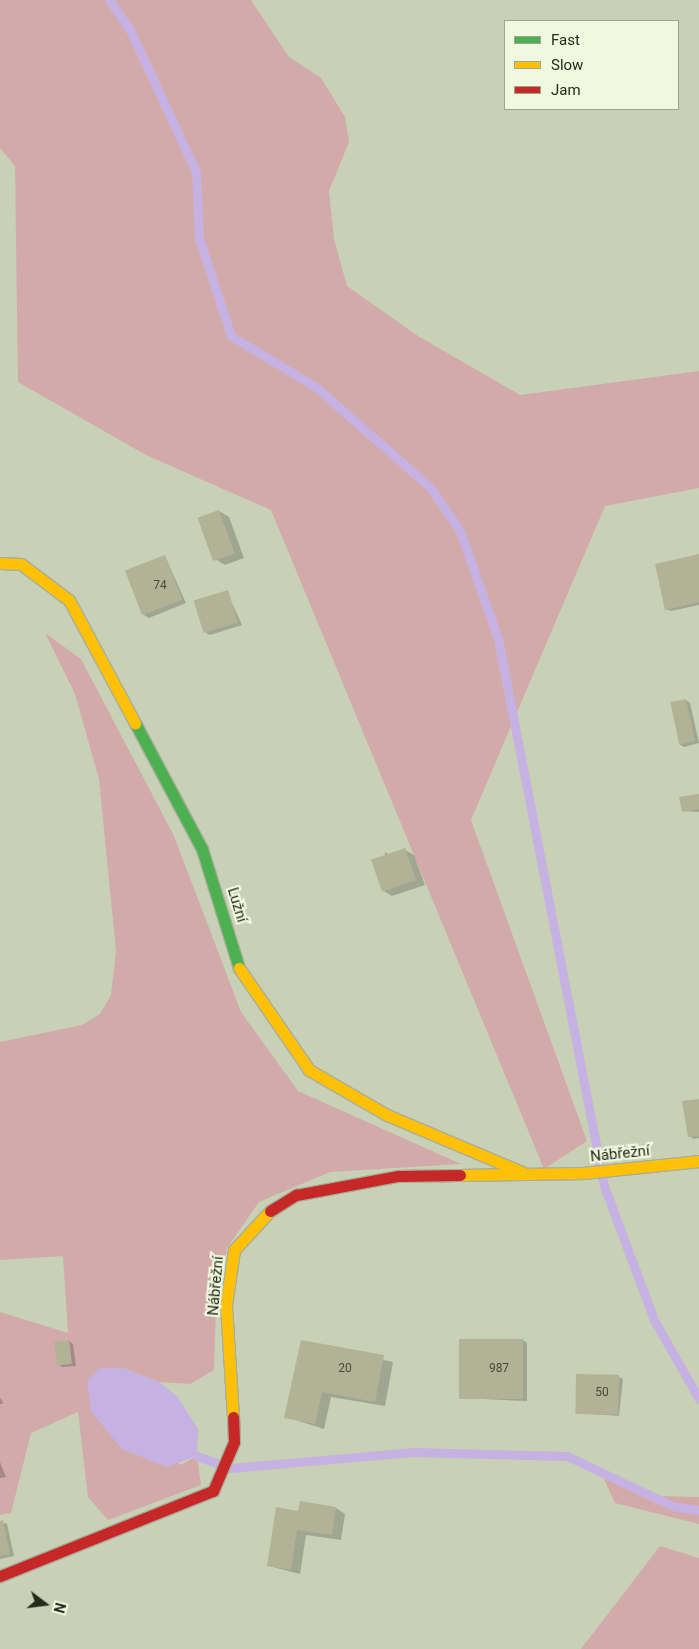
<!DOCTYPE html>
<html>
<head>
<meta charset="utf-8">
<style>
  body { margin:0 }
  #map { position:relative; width:699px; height:1649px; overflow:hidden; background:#c8d0b6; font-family:Roboto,sans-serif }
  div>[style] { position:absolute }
  .green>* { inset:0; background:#d2aaaa }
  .water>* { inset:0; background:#c6b2e2 }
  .shadow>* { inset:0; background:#0003 }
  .stream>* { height:9px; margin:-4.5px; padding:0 4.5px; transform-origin:4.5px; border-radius:4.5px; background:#c6b2e2 }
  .building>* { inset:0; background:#b2b396; transform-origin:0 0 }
  .roads { filter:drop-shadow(1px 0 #a8ae9a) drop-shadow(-1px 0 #a8ae9a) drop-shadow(0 1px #a8ae9a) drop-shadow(0 -1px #a8ae9a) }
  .fast>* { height:11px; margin:-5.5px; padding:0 5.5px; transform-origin:5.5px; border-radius:5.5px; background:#4caf50 }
  .slow>* { height:11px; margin:-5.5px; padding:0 5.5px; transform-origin:5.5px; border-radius:5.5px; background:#ffc107 }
  .jam>* { height:11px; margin:-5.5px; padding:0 5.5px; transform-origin:5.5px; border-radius:5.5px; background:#c62828 }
  span { translate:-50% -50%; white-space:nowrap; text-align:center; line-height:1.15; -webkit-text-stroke:4.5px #f0f8e0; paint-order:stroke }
  .number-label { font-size:12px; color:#484c38 }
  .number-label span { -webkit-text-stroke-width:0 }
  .street-label { font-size:15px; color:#252a18 }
  .legend { position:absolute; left:504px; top:20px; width:175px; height:90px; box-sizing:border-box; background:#f0f8e0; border:1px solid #9fa690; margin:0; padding:6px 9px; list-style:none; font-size:15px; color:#252a18 }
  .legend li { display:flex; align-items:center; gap:10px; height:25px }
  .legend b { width:25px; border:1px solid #9fa690 }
  .north { position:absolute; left:20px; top:1579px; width:50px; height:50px; -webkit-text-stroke:4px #f0f8e0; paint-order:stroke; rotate:105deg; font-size:14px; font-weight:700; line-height:20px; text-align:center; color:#252a18 }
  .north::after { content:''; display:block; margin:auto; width:18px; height:22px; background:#252a18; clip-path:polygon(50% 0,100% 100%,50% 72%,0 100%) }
</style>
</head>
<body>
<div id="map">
  <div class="green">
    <div style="clip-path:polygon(0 0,251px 0,289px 57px,321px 78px,345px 117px,349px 142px,329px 191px,334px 239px,347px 286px,418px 336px,520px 395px,699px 371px,699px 488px,605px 506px,471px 820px,587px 1141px,544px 1169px,271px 510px,146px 455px,18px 382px,15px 166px,0 148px)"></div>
    <div style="clip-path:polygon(45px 633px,81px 659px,174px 836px,241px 1012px,298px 1091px,461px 1164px,330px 1172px,259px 1202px,227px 1248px,216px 1303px,214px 1370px,190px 1384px,159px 1382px,123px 1368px,180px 1465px,197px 1456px,201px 1485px,108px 1520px,88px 1497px,78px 1412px,31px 1433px,11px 1513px,0 1515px,0 1312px,68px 1333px,63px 1256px,0 1260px,0 1042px,82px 1025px,100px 1014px,111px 995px,116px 951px,99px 779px,75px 694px)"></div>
    <div style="clip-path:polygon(604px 1479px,658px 1496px,699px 1497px,699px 1524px,615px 1503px)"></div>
    <div style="clip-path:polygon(660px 1546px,699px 1558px,699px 1649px,581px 1649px)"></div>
  </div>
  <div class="water">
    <div style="clip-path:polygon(100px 1368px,123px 1368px,159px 1382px,177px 1396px,198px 1429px,197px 1456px,167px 1467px,122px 1449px,91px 1411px,87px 1381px)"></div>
  </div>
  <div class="shadow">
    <div style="clip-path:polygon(219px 511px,229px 517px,244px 558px,225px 565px,215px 559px)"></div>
    <div style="clip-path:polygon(699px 555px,699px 605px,671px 611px,666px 609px)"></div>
    <div style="clip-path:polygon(165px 556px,186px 603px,149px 618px,144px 615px)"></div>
    <div style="clip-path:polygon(227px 592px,242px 625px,210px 635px,206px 633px)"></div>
    <div style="clip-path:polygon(686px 700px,690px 703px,699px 743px,684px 747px,679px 744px)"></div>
    <div style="clip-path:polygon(699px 796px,699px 812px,683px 811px)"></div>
    <div style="clip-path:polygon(405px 850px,414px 855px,425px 885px,392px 896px,382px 890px,385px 852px,390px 855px)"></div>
    <div style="clip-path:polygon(699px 1100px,699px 1138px,694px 1139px,689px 1136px)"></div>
    <div style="clip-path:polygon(523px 1340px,527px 1343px,527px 1401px,460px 1398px)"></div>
    <div style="clip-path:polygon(69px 1341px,73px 1344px,76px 1366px,62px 1367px,58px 1364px)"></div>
    <div style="clip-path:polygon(302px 1341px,393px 1362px,385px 1406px,331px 1397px,324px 1429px,286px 1417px)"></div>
    <div style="clip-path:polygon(619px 1377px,623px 1379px,619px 1416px,577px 1413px)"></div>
    <div style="clip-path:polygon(0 1398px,2px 1400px,3px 1404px,0 1404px)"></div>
    <div style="clip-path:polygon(0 1462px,6px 1477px,0 1478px)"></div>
    <div style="clip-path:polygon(336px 1508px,345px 1514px,341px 1540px,306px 1535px,300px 1574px,269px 1566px,299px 1512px)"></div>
    <div style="clip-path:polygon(0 1522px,7px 1524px,14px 1556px,0 1559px)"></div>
  </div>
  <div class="stream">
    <div style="left:109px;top:0;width:39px;rotate:55deg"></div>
    <div style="left:131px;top:32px;width:154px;rotate:65.1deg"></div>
    <div style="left:196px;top:172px;width:66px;rotate:87.4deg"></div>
    <div style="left:199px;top:238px;width:103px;rotate:71.9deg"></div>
    <div style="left:231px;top:336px;width:99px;rotate:31deg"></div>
    <div style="left:316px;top:387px;width:152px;rotate:41.3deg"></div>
    <div style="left:430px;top:487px;width:53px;rotate:55.7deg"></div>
    <div style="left:460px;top:531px;width:114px;rotate:70.6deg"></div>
    <div style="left:498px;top:639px;width:557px;rotate:79.03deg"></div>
    <div style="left:604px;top:1186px;width:143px;rotate:69.5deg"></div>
    <div style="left:654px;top:1320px;width:91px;rotate:60.3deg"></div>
    <div style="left:197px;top:1456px;width:35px;rotate:20deg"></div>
    <div style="left:230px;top:1468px;width:185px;rotate:-5deg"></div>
    <div style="left:414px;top:1452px;width:153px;rotate:1.5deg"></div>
    <div style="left:567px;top:1456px;width:117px;rotate:25.3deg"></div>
    <div style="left:673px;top:1506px;width:26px;rotate:9deg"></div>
  </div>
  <div class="building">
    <div style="left:219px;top:510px;width:46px;height:23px;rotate:70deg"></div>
    <div style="clip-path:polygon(699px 554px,699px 602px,665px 610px,655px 564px)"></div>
    <div style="left:165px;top:555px;width:48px;height:43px;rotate:69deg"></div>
    <div style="left:228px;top:590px;width:34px;height:36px;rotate:73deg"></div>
    <div style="left:686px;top:699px;width:43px;height:16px;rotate:78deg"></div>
    <div style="clip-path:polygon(699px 794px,699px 809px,682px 812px,679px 797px)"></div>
    <div style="left:405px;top:848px;width:34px;height:36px;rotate:71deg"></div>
    <div style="clip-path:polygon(699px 1099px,699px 1136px,688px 1137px,682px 1101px)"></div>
    <div style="left:523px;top:1339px;width:60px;height:64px;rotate:90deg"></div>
    <div style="left:69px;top:1340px;width:24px;height:15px;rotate:83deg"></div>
    <div style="clip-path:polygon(301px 1340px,384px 1355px,375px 1402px,322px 1392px,315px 1424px,284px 1418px)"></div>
    <div style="left:576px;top:1374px;width:43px;height:40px;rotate:1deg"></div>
    <div style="clip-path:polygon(300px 1501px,336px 1507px,332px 1535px,297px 1530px,291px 1570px,267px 1566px,276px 1507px,298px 1511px)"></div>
    <div style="clip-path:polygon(3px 1520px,10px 1554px,0 1556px,0 1521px)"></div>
  </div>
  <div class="roads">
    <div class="fast">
      <div style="left:135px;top:723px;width:143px;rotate:62deg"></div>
      <div style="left:202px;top:849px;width:125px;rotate:72.7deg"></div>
    </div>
    <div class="slow">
      <div style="left:0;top:563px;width:21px;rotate:3deg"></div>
      <div style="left:21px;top:564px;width:60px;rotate:36.9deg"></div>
      <div style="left:69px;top:600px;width:140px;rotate:61.8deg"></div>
      <div style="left:239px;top:968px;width:124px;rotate:55.5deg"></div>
      <div style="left:309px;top:1070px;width:90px;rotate:30deg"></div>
      <div style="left:387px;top:1115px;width:147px;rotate:22.9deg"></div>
      <div style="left:460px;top:1175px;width:123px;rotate:-0.9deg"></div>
      <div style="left:583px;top:1173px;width:117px;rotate:-5.9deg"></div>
      <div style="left:233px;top:1417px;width:112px;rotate:-93.6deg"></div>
      <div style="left:226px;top:1305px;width:56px;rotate:-81.7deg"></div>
      <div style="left:234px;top:1250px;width:53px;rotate:-47.3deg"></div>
    </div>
    <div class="jam">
      <div style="left:270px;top:1211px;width:31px;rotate:-32deg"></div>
      <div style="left:296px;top:1195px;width:104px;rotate:-10.6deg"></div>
      <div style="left:398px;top:1176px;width:62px;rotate:-0.9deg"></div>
      <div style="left:0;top:1576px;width:229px;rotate:-21.8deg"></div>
      <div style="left:213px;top:1491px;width:53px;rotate:-66.8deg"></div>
      <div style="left:234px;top:1442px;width:25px;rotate:-92deg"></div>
    </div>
  </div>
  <div class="number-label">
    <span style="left:160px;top:586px">74</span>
    <span style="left:345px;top:1369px">20</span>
    <span style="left:499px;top:1369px">987</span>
    <span style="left:602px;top:1393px">50</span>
  </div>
  <div class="street-label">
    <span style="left:237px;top:905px;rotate:73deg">Lužní</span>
    <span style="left:620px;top:1154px;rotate:-6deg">Nábřežní</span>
    <span style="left:216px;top:1286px;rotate:-85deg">Nábřežní</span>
  </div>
  <ul class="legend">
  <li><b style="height:6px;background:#4caf50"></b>Fast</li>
  <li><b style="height:6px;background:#ffc107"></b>Slow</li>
  <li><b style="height:6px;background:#c62828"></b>Jam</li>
  </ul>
  <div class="north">N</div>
</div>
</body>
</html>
